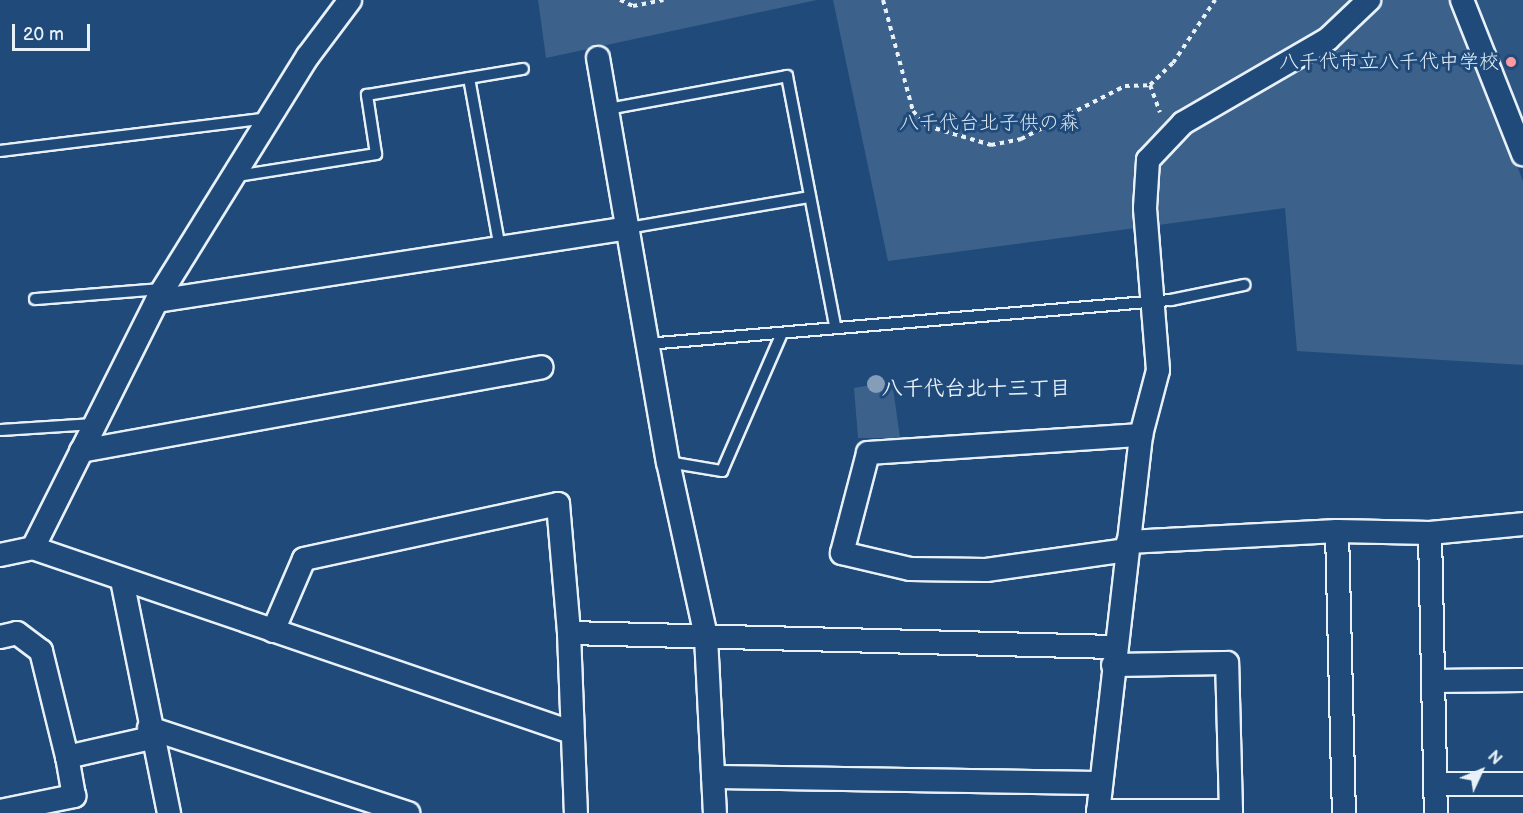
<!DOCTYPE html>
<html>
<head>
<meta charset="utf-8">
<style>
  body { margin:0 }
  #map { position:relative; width:1523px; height:813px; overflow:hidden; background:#1f4a7a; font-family:"Balsamiq Sans","Klee One",sans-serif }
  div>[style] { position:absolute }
  .built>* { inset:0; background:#2e5683 }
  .green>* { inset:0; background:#3c628c }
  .path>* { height:4px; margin-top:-2px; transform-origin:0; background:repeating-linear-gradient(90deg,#e8f1f8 0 4.5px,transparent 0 9px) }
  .roads { filter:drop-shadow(2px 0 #e8f1f8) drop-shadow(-2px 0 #e8f1f8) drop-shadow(0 2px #e8f1f8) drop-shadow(0 -2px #e8f1f8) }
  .service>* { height:10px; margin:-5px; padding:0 5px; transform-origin:5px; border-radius:5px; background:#1f4a7a }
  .minor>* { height:22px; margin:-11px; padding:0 11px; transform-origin:11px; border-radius:11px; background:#1f4a7a }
  .trees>* { width:18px; height:18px; margin:-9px; border-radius:50%; background:#849eb9 }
  .dots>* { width:16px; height:16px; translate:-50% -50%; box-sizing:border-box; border:3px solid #1f4a7a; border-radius:50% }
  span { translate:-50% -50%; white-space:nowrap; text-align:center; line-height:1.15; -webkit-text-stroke:6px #1f4a7a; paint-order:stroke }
  .poi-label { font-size:20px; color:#e8f1f8 }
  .right { translate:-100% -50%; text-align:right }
  .park-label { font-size:20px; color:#d7e3ed }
  .neighbourhood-label { font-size:21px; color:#e8f1f8; font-weight:700 }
  .north { position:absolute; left:1451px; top:741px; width:60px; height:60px; -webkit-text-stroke:4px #1f4a7a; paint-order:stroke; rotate:46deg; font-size:16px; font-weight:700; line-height:24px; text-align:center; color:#e8f1f8 }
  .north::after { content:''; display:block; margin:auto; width:21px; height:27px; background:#e8f1f8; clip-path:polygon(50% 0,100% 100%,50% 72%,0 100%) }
  .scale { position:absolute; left:12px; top:24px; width:78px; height:27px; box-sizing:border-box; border:3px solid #e8f1f8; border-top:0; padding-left:8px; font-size:18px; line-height:21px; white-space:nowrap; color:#e8f1f8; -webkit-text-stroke:4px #1f4a7a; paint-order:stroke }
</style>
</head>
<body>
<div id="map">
  <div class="built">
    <div style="clip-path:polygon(1473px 0,1523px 0,1523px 124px)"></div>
  </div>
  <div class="green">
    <div style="clip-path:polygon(538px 0,817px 0,546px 58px)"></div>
    <div style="clip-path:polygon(833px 0,1452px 0,1523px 181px,1523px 365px,1297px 351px,1285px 208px,888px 261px)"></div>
    <div style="clip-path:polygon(876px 384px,893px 388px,900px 438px,858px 438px,854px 388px)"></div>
  </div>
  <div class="path">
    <div style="left:620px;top:0;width:14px;rotate:25deg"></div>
    <div style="left:633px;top:6px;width:31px;rotate:-11deg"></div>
    <div style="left:883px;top:0;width:115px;rotate:74.9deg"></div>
    <div style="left:913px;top:111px;width:21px;rotate:47deg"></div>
    <div style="left:927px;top:126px;width:67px;rotate:16.5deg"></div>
    <div style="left:991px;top:145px;width:31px;rotate:-11deg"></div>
    <div style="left:1021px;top:139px;width:117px;rotate:-27deg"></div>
    <div style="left:1125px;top:86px;width:25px;rotate:-2deg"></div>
    <div style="left:1150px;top:85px;width:32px;rotate:-44deg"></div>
    <div style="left:1173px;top:63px;width:76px;rotate:-56.3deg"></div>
    <div style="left:1150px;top:85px;width:29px;rotate:70deg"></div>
  </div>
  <div class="roads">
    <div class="service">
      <div style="left:469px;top:78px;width:174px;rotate:79.7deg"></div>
      <div style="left:608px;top:109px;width:182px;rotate:-10.4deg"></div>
      <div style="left:787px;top:76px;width:254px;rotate:79.1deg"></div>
      <div style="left:0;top:151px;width:270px;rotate:-7deg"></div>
      <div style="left:237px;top:176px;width:141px;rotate:-9deg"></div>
      <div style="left:376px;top:154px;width:60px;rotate:-98.7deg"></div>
      <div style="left:367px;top:95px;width:158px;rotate:-9.5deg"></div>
      <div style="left:628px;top:228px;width:184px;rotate:-9.7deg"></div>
      <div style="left:35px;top:299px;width:128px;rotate:-4.5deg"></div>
      <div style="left:647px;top:344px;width:526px;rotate:-4.8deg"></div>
      <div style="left:1171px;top:300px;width:75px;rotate:-11.6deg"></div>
      <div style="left:1px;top:430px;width:93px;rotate:-3.7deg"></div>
      <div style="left:668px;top:462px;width:55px;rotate:9.5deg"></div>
      <div style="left:722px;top:471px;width:150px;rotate:-66.5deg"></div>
    </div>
    <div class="minor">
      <div style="left:1462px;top:0;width:166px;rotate:68.4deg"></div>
      <div style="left:598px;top:58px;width:410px;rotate:80.2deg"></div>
      <div style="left:668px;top:462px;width:179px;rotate:77.7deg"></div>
      <div style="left:706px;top:637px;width:176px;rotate:87.1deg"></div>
      <div style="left:157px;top:301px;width:477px;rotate:-8.8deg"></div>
      <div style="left:81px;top:451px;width:468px;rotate:-10.3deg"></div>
      <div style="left:1337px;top:531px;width:282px;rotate:88.6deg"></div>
      <div style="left:1430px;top:533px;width:280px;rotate:88.8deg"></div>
      <div style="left:1128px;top:542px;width:209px;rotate:-3deg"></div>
      <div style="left:1337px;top:531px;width:93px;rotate:1.2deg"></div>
      <div style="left:1430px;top:533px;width:93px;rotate:-5.5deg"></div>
      <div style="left:33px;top:548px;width:282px;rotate:-63.4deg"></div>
      <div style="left:159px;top:296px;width:282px;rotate:-58.2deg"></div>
      <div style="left:308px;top:56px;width:70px;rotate:-53.1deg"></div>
      <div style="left:1127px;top:550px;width:142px;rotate:171.9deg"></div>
      <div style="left:986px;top:570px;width:76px;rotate:-179.2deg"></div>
      <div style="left:910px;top:569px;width:70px;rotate:-166.8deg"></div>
      <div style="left:842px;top:553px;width:103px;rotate:-75.4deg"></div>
      <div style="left:868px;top:453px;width:274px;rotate:-3.8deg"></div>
      <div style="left:0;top:555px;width:34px;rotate:-12deg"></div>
      <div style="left:33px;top:548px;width:569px;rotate:18.88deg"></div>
      <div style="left:122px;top:580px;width:238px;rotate:78.6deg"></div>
      <div style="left:273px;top:631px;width:78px;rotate:-66.7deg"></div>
      <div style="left:304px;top:559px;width:260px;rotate:-12.2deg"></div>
      <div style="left:558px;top:504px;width:129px;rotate:85.1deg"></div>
      <div style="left:569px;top:633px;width:180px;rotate:87.8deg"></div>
      <div style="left:569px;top:633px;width:546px;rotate:1.47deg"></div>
      <div style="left:0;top:637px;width:17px;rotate:-13deg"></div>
      <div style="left:17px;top:633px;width:30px;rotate:37deg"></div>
      <div style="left:41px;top:651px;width:109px;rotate:76.2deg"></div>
      <div style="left:1433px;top:681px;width:90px;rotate:-0.6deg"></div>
      <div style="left:149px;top:728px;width:273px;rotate:18.2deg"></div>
      <div style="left:713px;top:777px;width:388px;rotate:0.9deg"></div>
      <div style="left:1436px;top:784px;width:87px"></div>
      <div style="left:0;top:811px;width:76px;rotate:-11.5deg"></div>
      <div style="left:74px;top:796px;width:40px;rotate:-100deg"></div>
      <div style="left:67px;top:757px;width:86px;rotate:-12.7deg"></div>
      <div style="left:1098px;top:811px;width:133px"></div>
      <div style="left:1231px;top:811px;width:148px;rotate:-91.5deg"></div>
      <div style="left:1227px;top:663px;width:114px;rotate:179deg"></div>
      <div style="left:1098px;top:813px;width:380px;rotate:-83.5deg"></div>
      <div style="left:1141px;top:435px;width:67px;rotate:-75.3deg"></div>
      <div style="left:1158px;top:370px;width:163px;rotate:-94.6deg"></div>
      <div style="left:1145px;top:208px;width:48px;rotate:-86.4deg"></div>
      <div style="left:1148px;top:160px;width:51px;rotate:-46.6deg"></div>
      <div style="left:1183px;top:123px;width:168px;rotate:-30.1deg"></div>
      <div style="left:1328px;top:39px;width:57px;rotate:-43.6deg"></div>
    </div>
  </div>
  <div class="trees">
    <div style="left:876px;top:384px"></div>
  </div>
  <div class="dots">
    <div style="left:1511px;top:62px;background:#ff9aa2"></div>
  </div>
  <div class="poi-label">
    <span class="right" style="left:1499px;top:62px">八千代市立八千代中学校</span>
  </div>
  <div class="park-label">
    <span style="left:989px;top:123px">八千代台北子供の森</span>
  </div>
  <div class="neighbourhood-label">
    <span style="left:976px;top:389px">八千代台北十三丁目</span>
  </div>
  <div class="north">N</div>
  <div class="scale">20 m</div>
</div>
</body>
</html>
